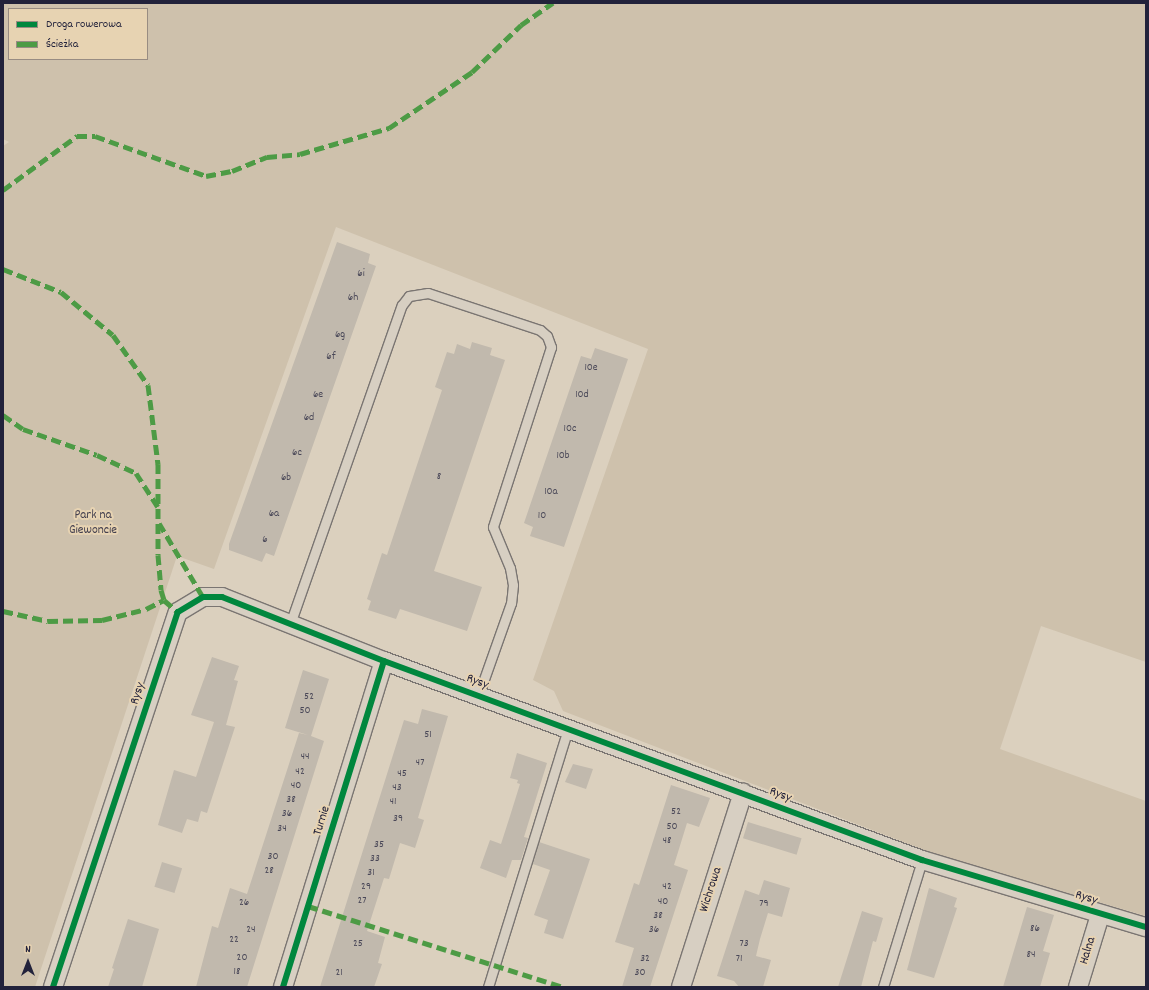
<!DOCTYPE html>
<html>
<head>
<meta charset="utf-8">
<style>
  body { margin:0 }
  #map { position:relative; width:1149px; height:990px; overflow:hidden; background:#dbd0be; font-family:Dekko,sans-serif }
  div>[style] { position:absolute }
  .green>* { inset:0; background:#cec1ac }
  .building>* { inset:0; background:#c1b9ad; transform-origin:0 0 }
  .roads { filter:drop-shadow(1px 0 #7a7572) drop-shadow(-1px 0 #7a7572) drop-shadow(0 1px #7a7572) drop-shadow(0 -1px #7a7572) }
  .service>* { height:9px; margin:-4.5px; padding:0 4.5px; transform-origin:4.5px; border-radius:4.5px; background:#d7cfc2 }
  .minor>* { height:18px; margin:-9px; padding:0 9px; transform-origin:9px; border-radius:9px; background:#d7cfc2 }
  .quiet>* { height:5px; margin-top:-2.5px; transform-origin:0; background:repeating-linear-gradient(90deg,#4d9b45 0 10px,transparent 0 15px) }
  .cycleway>* { height:6px; margin:-3px; padding:0 3px; transform-origin:3px; border-radius:3px; background:#00873e }
  span { translate:-50% -50%; white-space:nowrap; text-align:center; line-height:1.15; -webkit-text-stroke:4px #e7d3b2; paint-order:stroke }
  .number-label { font-size:11px; color:#4a4858 }
  .number-label span { -webkit-text-stroke-width:0 }
  .park-label { font-size:13px; color:#44404f }
  .street-label { font-size:13px; color:#22223b }
  .frame { position:absolute; inset:0; border:4px solid #22223b; pointer-events:none }
  .legend { position:absolute; left:8px; top:8px; width:140px; height:52px; box-sizing:border-box; background:#e7d3b2; border:1px solid #988c82; margin:0; padding:5px 7px; list-style:none; font-size:12px; color:#22223b }
  .legend li { display:flex; align-items:center; gap:8px; height:20px }
  .legend b { width:20px; border:1px solid #988c82 }
  .north { position:absolute; left:8px; top:942px; width:40px; height:40px; -webkit-text-stroke:3px #e7d3b2; paint-order:stroke; rotate:0deg; font-size:11px; font-weight:700; line-height:16px; text-align:center; color:#22223b }
  .north::after { content:''; display:block; margin:auto; width:14px; height:18px; background:#22223b; clip-path:polygon(50% 0,100% 100%,50% 72%,0 100%) }
</style>
</head>
<body>
<div id="map">
  <div class="green">
    <div style="clip-path:polygon(evenodd,3px 3px,1146px 3px,1146px 662px,1041px 626px,1000px 749px,1146px 801px,1146px 916px,932px 853px,563px 711px,554px 691px,533px 680px,648px 349px,336px 227px,214px 569px,177px 556px,35px 987px,3px 987px,3px 146px,9px 142px,3px 139px,3px 3px,9px 9px,147px 9px,147px 59px,9px 59px,9px 9px)"></div>
  </div>
  <div class="building">
    <div style="clip-path:polygon(337px 242px,370px 254px,368px 263px,376px 266px,274px 556px,266px 553px,262px 562px,229px 550px,229px 544px)"></div>
    <div style="clip-path:polygon(472px 342px,492px 348px,490px 355px,505px 360px,434px 571px,482px 587px,467px 631px,400px 609px,396px 619px,368px 610px,371px 601px,367px 599px,382px 553px,387px 555px,442px 390px,435px 387px,447px 352px,454px 354px,457px 344px,470px 349px)"></div>
    <div style="clip-path:polygon(595px 348px,628px 359px,564px 547px,530px 536px,533px 527px,524px 523px,581px 356px,591px 359px)"></div>
    <div style="clip-path:polygon(212px 657px,239px 666px,234px 680px,238px 681px,226px 725px,235px 727px,207px 813px,201px 811px,198px 822px,187px 819px,182px 833px,158px 825px,174px 770px,196px 777px,214px 722px,191px 715px)"></div>
    <div style="clip-path:polygon(303px 670px,329px 679px,311px 736px,324px 741px,247px 987px,196px 987px,212px 926px,218px 928px,230px 888px,247px 894px,299px 733px,308px 735px,285px 728px)"></div>
    <div style="clip-path:polygon(422px 709px,448px 716px,418px 818px,424px 820px,415px 848px,400px 843px,389px 879px,384px 878px,367px 931px,385px 937px,378px 963px,382px 964px,374px 987px,320px 987px,404px 720px,418px 724px)"></div>
    <div style="clip-path:polygon(517px 753px,547px 763px,524px 837px,528px 838px,521px 860px,512px 860px,506px 878px,480px 868px,490px 840px,501px 844px,510px 816px,520px 784px,517px 783px,518px 780px,510px 778px)"></div>
    <div style="clip-path:polygon(573px 764px,593px 769px,586px 789px,565px 782px)"></div>
    <div style="clip-path:polygon(671px 785px,710px 798px,699px 827px,687px 823px,674px 865px,688px 870px,650px 987px,622px 987px,634px 948px,615px 942px,634px 883px,639px 885px)"></div>
    <div style="left:748px;top:822px;width:56px;height:17px;rotate:17deg"></div>
    <div style="clip-path:polygon(539px 842px,590px 859px,563px 939px,544px 933px,548px 920px,534px 915px,550px 870px,533px 864px)"></div>
    <div style="left:162px;top:862px;width:21px;height:26px;rotate:17deg"></div>
    <div style="clip-path:polygon(764px 880px,790px 888px,782px 917px,768px 913px,760px 939px,756px 956px,771px 960px,763px 987px,739px 987px,734px 981px,717px 976px,745px 890px,759px 895px)"></div>
    <div style="clip-path:polygon(929px 888px,957px 898px,954px 907px,957px 908px,934px 978px,907px 970px)"></div>
    <div style="clip-path:polygon(1027px 907px,1054px 915px,1043px 951px,1050px 953px,1040px 987px,1003px 987px)"></div>
    <div style="clip-path:polygon(862px 911px,883px 918px,876px 942px,873px 941px,861px 987px,838px 987px)"></div>
    <div style="clip-path:polygon(128px 919px,159px 929px,142px 987px,108px 987px,114px 969px,112px 968px)"></div>
  </div>
  <div class="roads">
    <div class="service">
      <div style="left:290px;top:624px;width:338px;rotate:-70.7deg"></div>
      <div style="left:402px;top:305px;width:11px;rotate:-52deg"></div>
      <div style="left:409px;top:296px;width:19px;rotate:-9deg"></div>
      <div style="left:428px;top:293px;width:118px;rotate:18.3deg"></div>
      <div style="left:540px;top:330px;width:9px;rotate:41deg"></div>
      <div style="left:547px;top:336px;width:12px;rotate:70deg"></div>
      <div style="left:551px;top:347px;width:189px;rotate:107.9deg"></div>
      <div style="left:493px;top:527px;width:44px;rotate:67.5deg"></div>
      <div style="left:510px;top:568px;width:17px;rotate:80deg"></div>
      <div style="left:513px;top:585px;width:18px;rotate:96deg"></div>
      <div style="left:511px;top:603px;width:99px;rotate:109.5deg"></div>
      <div style="left:488px;top:987px;width:270px;rotate:-72.8deg"></div>
      <div style="left:883px;top:987px;width:133px;rotate:-72.9deg"></div>
    </div>
    <div class="minor">
      <div style="left:53px;top:987px;width:395px;rotate:-71.6deg"></div>
      <div style="left:178px;top:612px;width:29px;rotate:-31deg"></div>
      <div style="left:203px;top:597px;width:19px"></div>
      <div style="left:222px;top:597px;width:174px;rotate:21.6deg"></div>
      <div style="left:384px;top:661px;width:574px;rotate:20.3deg"></div>
      <div style="left:922px;top:860px;width:234px;rotate:16.7deg"></div>
      <div style="left:283px;top:987px;width:341px;rotate:-72.8deg"></div>
      <div style="left:681px;top:987px;width:204px;rotate:-72.3deg"></div>
      <div style="left:1078px;top:987px;width:75px;rotate:-73deg"></div>
    </div>
  </div>
  <div class="quiet">
    <div style="left:3px;top:190px;width:92px;rotate:-36.1deg"></div>
    <div style="left:77px;top:136px;width:18px"></div>
    <div style="left:95px;top:136px;width:118px;rotate:19.8deg"></div>
    <div style="left:206px;top:176px;width:26px;rotate:-11deg"></div>
    <div style="left:232px;top:171px;width:38px;rotate:-22deg"></div>
    <div style="left:267px;top:157px;width:33px;rotate:-5deg"></div>
    <div style="left:300px;top:154px;width:93px;rotate:-16.3deg"></div>
    <div style="left:389px;top:128px;width:100px;rotate:-34deg"></div>
    <div style="left:472px;top:72px;width:68px;rotate:-43.8deg"></div>
    <div style="left:521px;top:25px;width:39px;rotate:-35deg"></div>
    <div style="left:3px;top:269px;width:62px;rotate:21.6deg"></div>
    <div style="left:61px;top:292px;width:67px;rotate:39.6deg"></div>
    <div style="left:113px;top:335px;width:61px;rotate:55deg"></div>
    <div style="left:148px;top:385px;width:80px;rotate:82.8deg"></div>
    <div style="left:158px;top:464px;width:91px;rotate:90deg"></div>
    <div style="left:158px;top:555px;width:35px;rotate:85deg"></div>
    <div style="left:161px;top:590px;width:10px;rotate:73deg"></div>
    <div style="left:164px;top:600px;width:18px;rotate:41deg"></div>
    <div style="left:3px;top:415px;width:24px;rotate:35deg"></div>
    <div style="left:23px;top:429px;width:78px;rotate:19.4deg"></div>
    <div style="left:97px;top:455px;width:43px;rotate:24.8deg"></div>
    <div style="left:136px;top:473px;width:40px;rotate:57.1deg"></div>
    <div style="left:159px;top:523px;width:86px;rotate:59.3deg"></div>
    <div style="left:3px;top:611px;width:46px;rotate:12.5deg"></div>
    <div style="left:48px;top:621px;width:54px;rotate:-1.1deg"></div>
    <div style="left:102px;top:620px;width:45px;rotate:-14deg"></div>
    <div style="left:146px;top:609px;width:20px;rotate:-27deg"></div>
    <div style="left:308px;top:906px;width:268px;rotate:17.6deg"></div>
  </div>
  <div class="cycleway">
    <div style="left:53px;top:987px;width:395px;rotate:-71.6deg"></div>
    <div style="left:178px;top:612px;width:29px;rotate:-31deg"></div>
    <div style="left:203px;top:597px;width:19px"></div>
    <div style="left:222px;top:597px;width:174px;rotate:21.6deg"></div>
    <div style="left:384px;top:661px;width:574px;rotate:20.3deg"></div>
    <div style="left:922px;top:860px;width:234px;rotate:16.7deg"></div>
    <div style="left:283px;top:987px;width:341px;rotate:-72.8deg"></div>
  </div>
  <div class="number-label">
    <span style="left:361px;top:274px">6i</span>
    <span style="left:353px;top:298px">6h</span>
    <span style="left:340px;top:335px">6g</span>
    <span style="left:331px;top:357px">6f</span>
    <span style="left:591px;top:368px">10e</span>
    <span style="left:318px;top:395px">6e</span>
    <span style="left:582px;top:395px">10d</span>
    <span style="left:309px;top:418px">6d</span>
    <span style="left:570px;top:429px">10c</span>
    <span style="left:297px;top:453px">6c</span>
    <span style="left:563px;top:456px">10b</span>
    <span style="left:439px;top:477px">8</span>
    <span style="left:286px;top:478px">6b</span>
    <span style="left:551px;top:492px">10a</span>
    <span style="left:274px;top:514px">6a</span>
    <span style="left:542px;top:516px">10</span>
    <span style="left:265px;top:540px">6</span>
    <span style="left:309px;top:697px">52</span>
    <span style="left:305px;top:711px">50</span>
    <span style="left:428px;top:735px">51</span>
    <span style="left:305px;top:757px">44</span>
    <span style="left:420px;top:763px">47</span>
    <span style="left:300px;top:772px">42</span>
    <span style="left:402px;top:774px">45</span>
    <span style="left:296px;top:786px">40</span>
    <span style="left:397px;top:788px">43</span>
    <span style="left:291px;top:800px">38</span>
    <span style="left:393px;top:802px">41</span>
    <span style="left:676px;top:812px">52</span>
    <span style="left:287px;top:814px">36</span>
    <span style="left:398px;top:819px">39</span>
    <span style="left:672px;top:827px">50</span>
    <span style="left:282px;top:829px">34</span>
    <span style="left:667px;top:841px">48</span>
    <span style="left:379px;top:845px">35</span>
    <span style="left:273px;top:857px">30</span>
    <span style="left:375px;top:859px">33</span>
    <span style="left:269px;top:871px">28</span>
    <span style="left:371px;top:873px">31</span>
    <span style="left:366px;top:887px">29</span>
    <span style="left:667px;top:887px">42</span>
    <span style="left:362px;top:901px">27</span>
    <span style="left:663px;top:902px">40</span>
    <span style="left:244px;top:903px">26</span>
    <span style="left:764px;top:904px">79</span>
    <span style="left:658px;top:916px">38</span>
    <span style="left:1035px;top:929px">86</span>
    <span style="left:251px;top:930px">24</span>
    <span style="left:654px;top:930px">36</span>
    <span style="left:234px;top:940px">22</span>
    <span style="left:358px;top:944px">25</span>
    <span style="left:744px;top:944px">73</span>
    <span style="left:1031px;top:955px">84</span>
    <span style="left:242px;top:958px">20</span>
    <span style="left:645px;top:959px">32</span>
    <span style="left:739px;top:959px">71</span>
    <span style="left:237px;top:972px">18</span>
    <span style="left:339px;top:973px">21</span>
    <span style="left:640px;top:973px">30</span>
  </div>
  <div class="park-label">
    <span style="left:93px;top:524px">Park na<br>Giewoncie</span>
  </div>
  <div class="street-label">
    <span style="left:477px;top:683px;rotate:20deg">Rysy</span>
    <span style="left:139px;top:694px;rotate:-72deg">Rysy</span>
    <span style="left:780px;top:796px;rotate:20deg">Rysy</span>
    <span style="left:323px;top:821px;rotate:-73deg">Turnie</span>
    <span style="left:712px;top:890px;rotate:-72deg">Wichrowa</span>
    <span style="left:1086px;top:899px;rotate:17deg">Rysy</span>
    <span style="left:1089px;top:951px;rotate:-73deg">Halna</span>
  </div>
  <div class="frame"></div>
  <ul class="legend">
  <li><b style="height:5px;background:#00873e"></b>Droga rowerowa</li>
  <li><b style="height:5px;background:#4d9b45"></b>Ścieżka</li>
  </ul>
  <div class="north">N</div>
</div>
</body>
</html>
